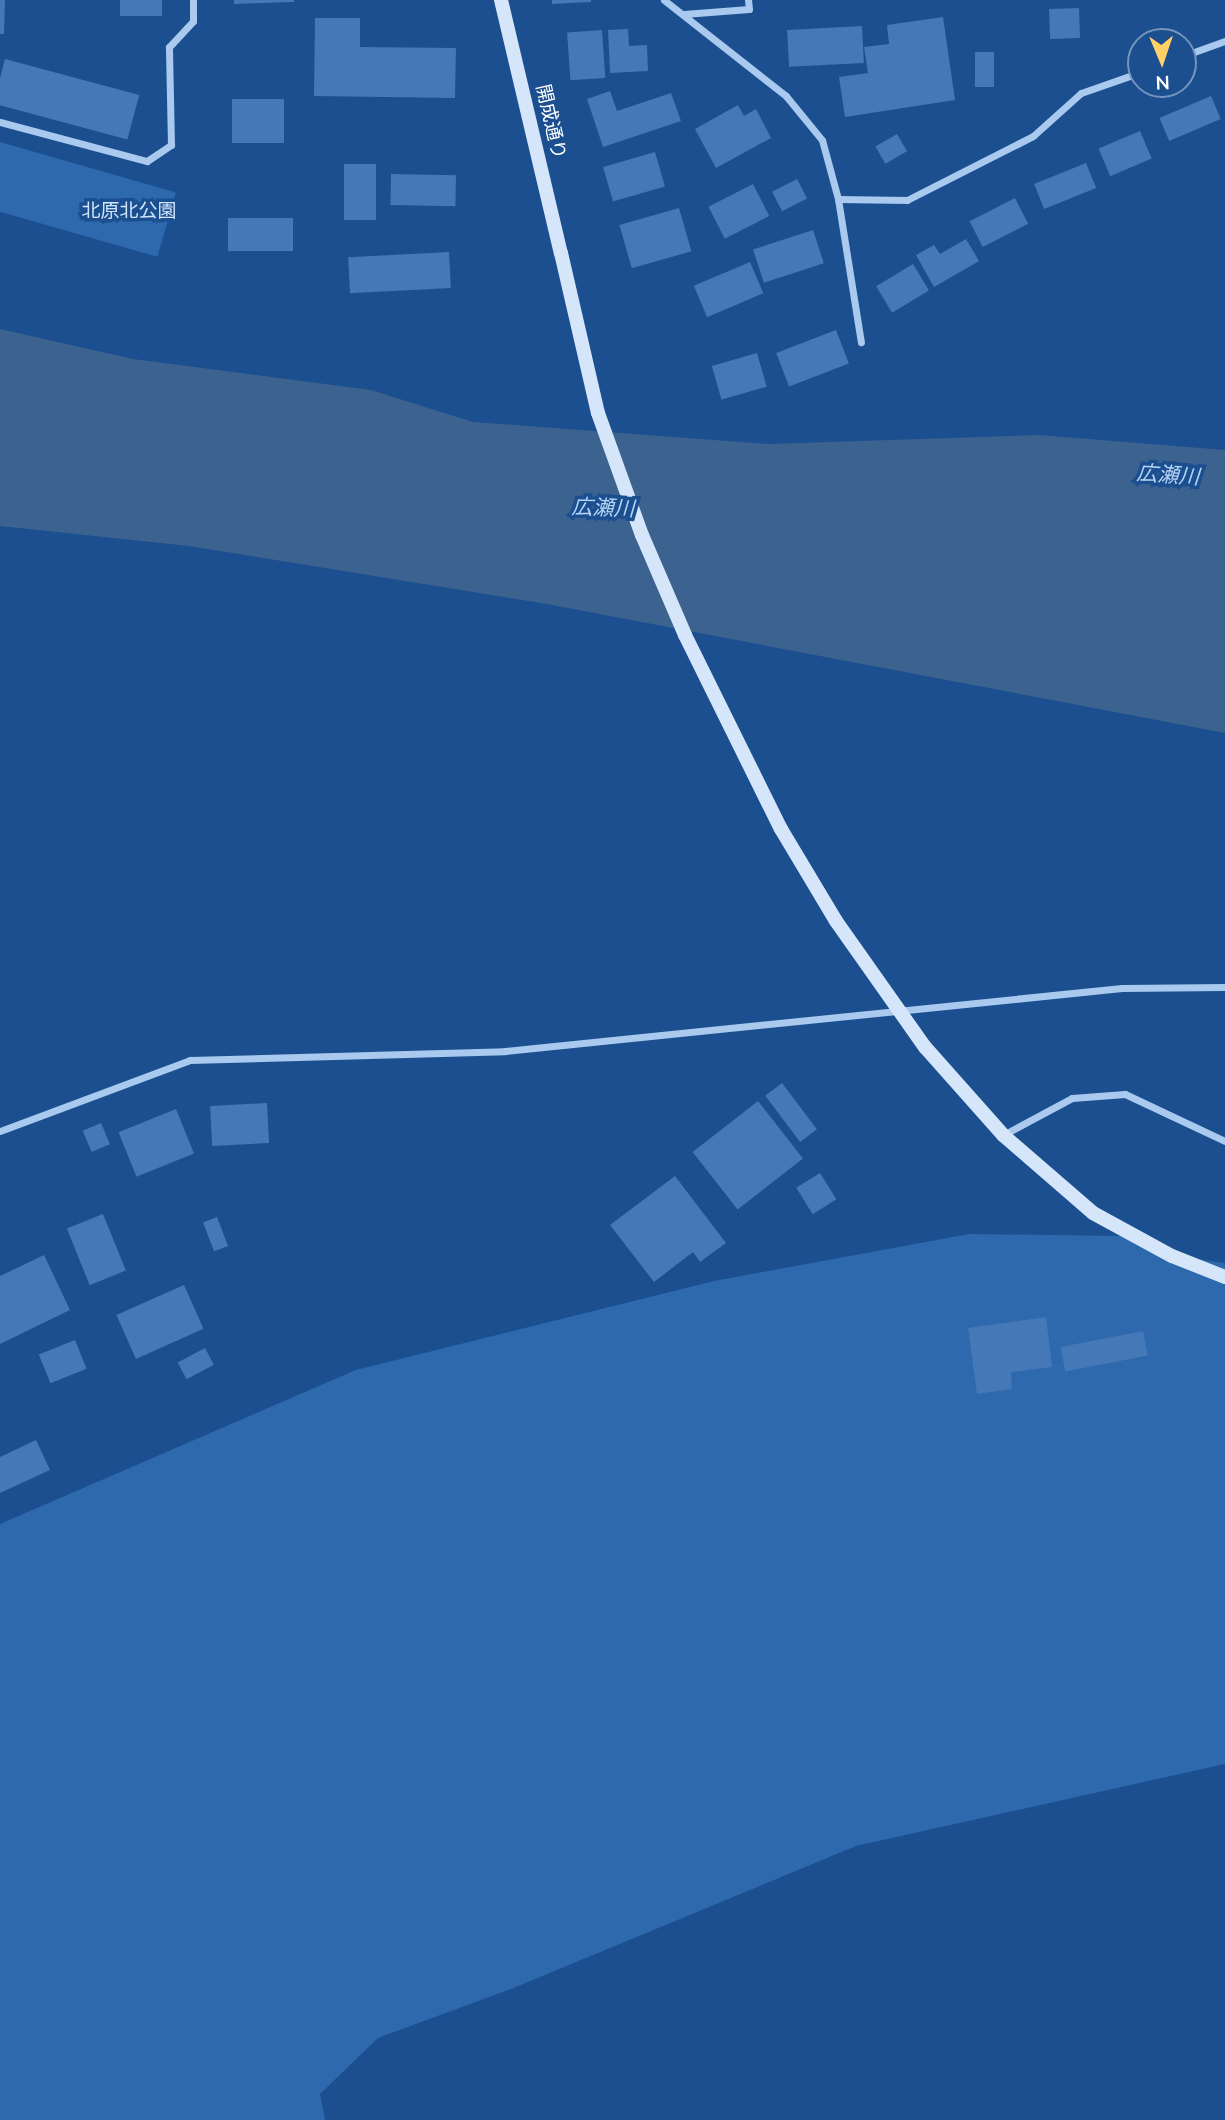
<!DOCTYPE html>
<html>
<head>
<meta charset="utf-8">
<style>
  body { margin:0 }
  #map { position:relative; width:1225px; height:2120px; overflow:hidden; background:#1b4f8f; font-family:"Nunito Sans","Noto Sans JP",sans-serif }
  div>[style] { position:absolute }
  .green>* { inset:0; background:#2e69ad; transform-origin:0 0 }
  .water>* { inset:0; background:#3c6290 }
  .building>* { inset:0; background:#4478b7; transform-origin:0 0 }
  .street>* { height:7px; margin:-3.5px; padding:0 3.5px; transform-origin:3.5px; border-radius:3.5px; background:#a9c9ee }
  .secondary>* { height:14px; margin:-7px; padding:0 7px; transform-origin:7px; border-radius:7px; background:#d6e6fa }
  .secondary-bridge>* { height:14px; margin:-7px; padding:0 7px; transform-origin:7px; border-radius:7px; background:#d6e6fa }
  span { translate:-50% -50%; white-space:nowrap; text-align:center; line-height:1.15; -webkit-text-stroke:7px #1b4f8f; paint-order:stroke }
  .street-label { font-size:19px; color:#fff }
  .park-label { font-size:19px; color:#cfe3fa }
  .water-label { font-size:21px; color:#b5d3f5; font-style:italic }
  .north { position:absolute; left:1127px; top:28px; width:70px; height:70px; box-sizing:border-box; background:#1b4f8f; border:2px solid #7695bc; border-radius:50%; rotate:178deg; font-size:19px; font-weight:700; line-height:28px; text-align:center; color:#fff }
  .north::after { content:''; display:block; margin:auto; width:24px; height:32px; background:#ffd166; clip-path:polygon(50% 0,100% 100%,50% 72%,0 100%) }
</style>
</head>
<body>
<div id="map">
  <div class="green">
    <div style="left:0;top:142px;width:183px;height:67px;rotate:16deg"></div>
    <div style="clip-path:polygon(969px 1234px,1120px 1236px,1172px 1256px,1225px 1263px,1225px 1764px,856px 1846px,511px 1989px,378px 2038px,320px 2094px,325px 2120px,0 2120px,0 1524px,356px 1370px,714px 1281px)"></div>
  </div>
  <div class="water">
    <div style="clip-path:polygon(0 329px,133px 359px,371px 390px,473px 422px,769px 444px,1039px 435px,1225px 450px,1225px 733px,547px 604px,189px 546px,0 526px)"></div>
  </div>
  <div class="building">
    <div style="clip-path:polygon(0 0,5px 0,4px 34px,0 34px)"></div>
    <div style="left:120px;top:0;width:42px;height:16px"></div>
    <div style="clip-path:polygon(234px 0,294px 0,294px 2px,234px 4px)"></div>
    <div style="clip-path:polygon(552px 0,591px 0,591px 2px,552px 4px)"></div>
    <div style="left:1079px;top:8px;width:30px;height:30px;rotate:88deg"></div>
    <div style="clip-path:polygon(943px 17px,955px 100px,845px 117px,839px 77px,868px 73px,864px 47px,889px 44px,887px 25px)"></div>
    <div style="clip-path:polygon(315px 18px,360px 18px,360px 47px,456px 48px,455px 98px,314px 96px)"></div>
    <div style="left:862px;top:26px;width:37px;height:75px;rotate:87deg"></div>
    <div style="clip-path:polygon(628px 29px,629px 46px,647px 45px,648px 71px,610px 73px,608px 30px)"></div>
    <div style="left:602px;top:30px;width:48px;height:35px;rotate:86deg"></div>
    <div style="left:975px;top:52px;width:19px;height:35px"></div>
    <div style="left:5px;top:59px;width:139px;height:46px;rotate:15deg"></div>
    <div style="clip-path:polygon(610px 91px,617px 111px,671px 93px,681px 121px,603px 147px,587px 99px)"></div>
    <div style="left:1211px;top:96px;width:25px;height:56px;rotate:67deg"></div>
    <div style="left:232px;top:99px;width:52px;height:44px"></div>
    <div style="clip-path:polygon(738px 105px,744px 116px,756px 109px,771px 138px,716px 168px,695px 129px)"></div>
    <div style="left:1140px;top:131px;width:30px;height:45px;rotate:67deg"></div>
    <div style="left:897px;top:134px;width:20px;height:25px;rotate:60deg"></div>
    <div style="left:655px;top:152px;width:36px;height:54px;rotate:74deg"></div>
    <div style="left:1086px;top:163px;width:27px;height:56px;rotate:68deg"></div>
    <div style="left:344px;top:164px;width:32px;height:56px"></div>
    <div style="left:391px;top:174px;width:65px;height:31px;rotate:1deg"></div>
    <div style="left:797px;top:179px;width:22px;height:28px;rotate:63deg"></div>
    <div style="left:753px;top:184px;width:36px;height:50px;rotate:63deg"></div>
    <div style="left:1015px;top:198px;width:29px;height:51px;rotate:63deg"></div>
    <div style="left:679px;top:208px;width:45px;height:62px;rotate:74deg"></div>
    <div style="left:228px;top:218px;width:65px;height:33px"></div>
    <div style="left:813px;top:230px;width:35px;height:63px;rotate:72deg"></div>
    <div style="clip-path:polygon(966px 239px,979px 261px,934px 287px,916px 255px,934px 245px,940px 254px)"></div>
    <div style="left:449px;top:252px;width:36px;height:101px;rotate:87deg"></div>
    <div style="left:750px;top:262px;width:34px;height:61px;rotate:67deg"></div>
    <div style="left:913px;top:264px;width:31px;height:43px;rotate:59deg"></div>
    <div style="left:836px;top:330px;width:36px;height:64px;rotate:69deg"></div>
    <div style="left:757px;top:353px;width:35px;height:47px;rotate:74deg"></div>
    <div style="left:782px;top:1083px;width:58px;height:21px;rotate:53deg"></div>
    <div style="left:758px;top:1101px;width:73px;height:83px;rotate:52deg"></div>
    <div style="left:267px;top:1103px;width:40px;height:57px;rotate:87deg"></div>
    <div style="left:176px;top:1109px;width:48px;height:62px;rotate:68deg"></div>
    <div style="left:101px;top:1123px;width:23px;height:20px;rotate:67deg"></div>
    <div style="left:820px;top:1173px;width:31px;height:28px;rotate:58deg"></div>
    <div style="clip-path:polygon(675px 1176px,726px 1243px,700px 1262px,693px 1252px,654px 1282px,610px 1225px)"></div>
    <div style="left:103px;top:1214px;width:61px;height:39px;rotate:68deg"></div>
    <div style="left:217px;top:1217px;width:31px;height:15px;rotate:69deg"></div>
    <div style="clip-path:polygon(44px 1255px,70px 1310px,0 1344px,0 1276px)"></div>
    <div style="left:184px;top:1285px;width:48px;height:74px;rotate:66deg"></div>
    <div style="clip-path:polygon(1046px 1317px,1052px 1367px,1011px 1372px,1012px 1389px,977px 1394px,968px 1328px)"></div>
    <div style="left:1143px;top:1331px;width:25px;height:84px;rotate:79deg"></div>
    <div style="left:75px;top:1340px;width:31px;height:39px;rotate:68deg"></div>
    <div style="left:205px;top:1348px;width:19px;height:31px;rotate:62deg"></div>
    <div style="clip-path:polygon(36px 1440px,50px 1470px,0 1493px,0 1457px)"></div>
  </div>
  <div class="street">
    <div style="left:664px;top:0;width:155px;rotate:38.2deg"></div>
    <div style="left:786px;top:96px;width:57px;rotate:50.7deg"></div>
    <div style="left:822px;top:140px;width:61px;rotate:74.8deg"></div>
    <div style="left:838px;top:199px;width:145px;rotate:80.9deg"></div>
    <div style="left:684px;top:14px;width:65px;rotate:-4.4deg"></div>
    <div style="left:749px;top:9px;width:9px;rotate:-96deg"></div>
    <div style="left:1183px;top:56px;width:45px;rotate:-19.7deg"></div>
    <div style="left:0;top:122px;width:152px;rotate:14.9deg"></div>
    <div style="left:147px;top:161px;width:29px;rotate:-34deg"></div>
    <div style="left:171px;top:145px;width:98px;rotate:-91.2deg"></div>
    <div style="left:169px;top:47px;width:35px;rotate:-47deg"></div>
    <div style="left:193px;top:21px;width:21px;rotate:-90deg"></div>
    <div style="left:838px;top:199px;width:69px;rotate:0.8deg"></div>
    <div style="left:907px;top:200px;width:141px;rotate:-26.9deg"></div>
    <div style="left:1033px;top:136px;width:64px;rotate:-41.9deg"></div>
    <div style="left:1081px;top:93px;width:64px;rotate:-19.3deg"></div>
    <div style="left:0;top:1131px;width:203px;rotate:-20.5deg"></div>
    <div style="left:190px;top:1060px;width:315px;rotate:-1.6deg"></div>
    <div style="left:505px;top:1051px;width:620px;rotate:-5.83deg"></div>
    <div style="left:1122px;top:988px;width:103px;rotate:-0.6deg"></div>
    <div style="left:1003px;top:1135px;width:78px;rotate:-28.2deg"></div>
    <div style="left:1072px;top:1098px;width:53px;rotate:-4.3deg"></div>
    <div style="left:1125px;top:1094px;width:110px;rotate:25.2deg"></div>
  </div>
  <div class="secondary">
    <div style="left:501px;top:0;width:260px;rotate:76.7deg"></div>
    <div style="left:925px;top:1047px;width:118px;rotate:48.4deg"></div>
    <div style="left:1003px;top:1135px;width:119px;rotate:40.9deg"></div>
    <div style="left:1093px;top:1213px;width:90px;rotate:28.6deg"></div>
    <div style="left:1172px;top:1256px;width:57px;rotate:21.6deg"></div>
  </div>
  <div class="secondary-bridge">
    <div style="left:561px;top:253px;width:164px;rotate:77deg"></div>
    <div style="left:598px;top:413px;width:130px;rotate:70.2deg"></div>
    <div style="left:642px;top:535px;width:109px;rotate:66.7deg"></div>
    <div style="left:685px;top:635px;width:216px;rotate:63.7deg"></div>
    <div style="left:781px;top:829px;width:107px;rotate:59.1deg"></div>
    <div style="left:836px;top:921px;width:154px;rotate:54.8deg"></div>
  </div>
  <div class="street-label">
    <span style="left:550px;top:122px;rotate:77deg">開成通り</span>
  </div>
  <div class="park-label">
    <span style="left:129px;top:212px">北原北公園</span>
  </div>
  <div class="water-label">
    <span style="left:1168px;top:475px;rotate:4deg">広瀬川</span>
    <span style="left:603px;top:508px;rotate:2deg">広瀬川</span>
  </div>
  <div class="north">N</div>
</div>
</body>
</html>
